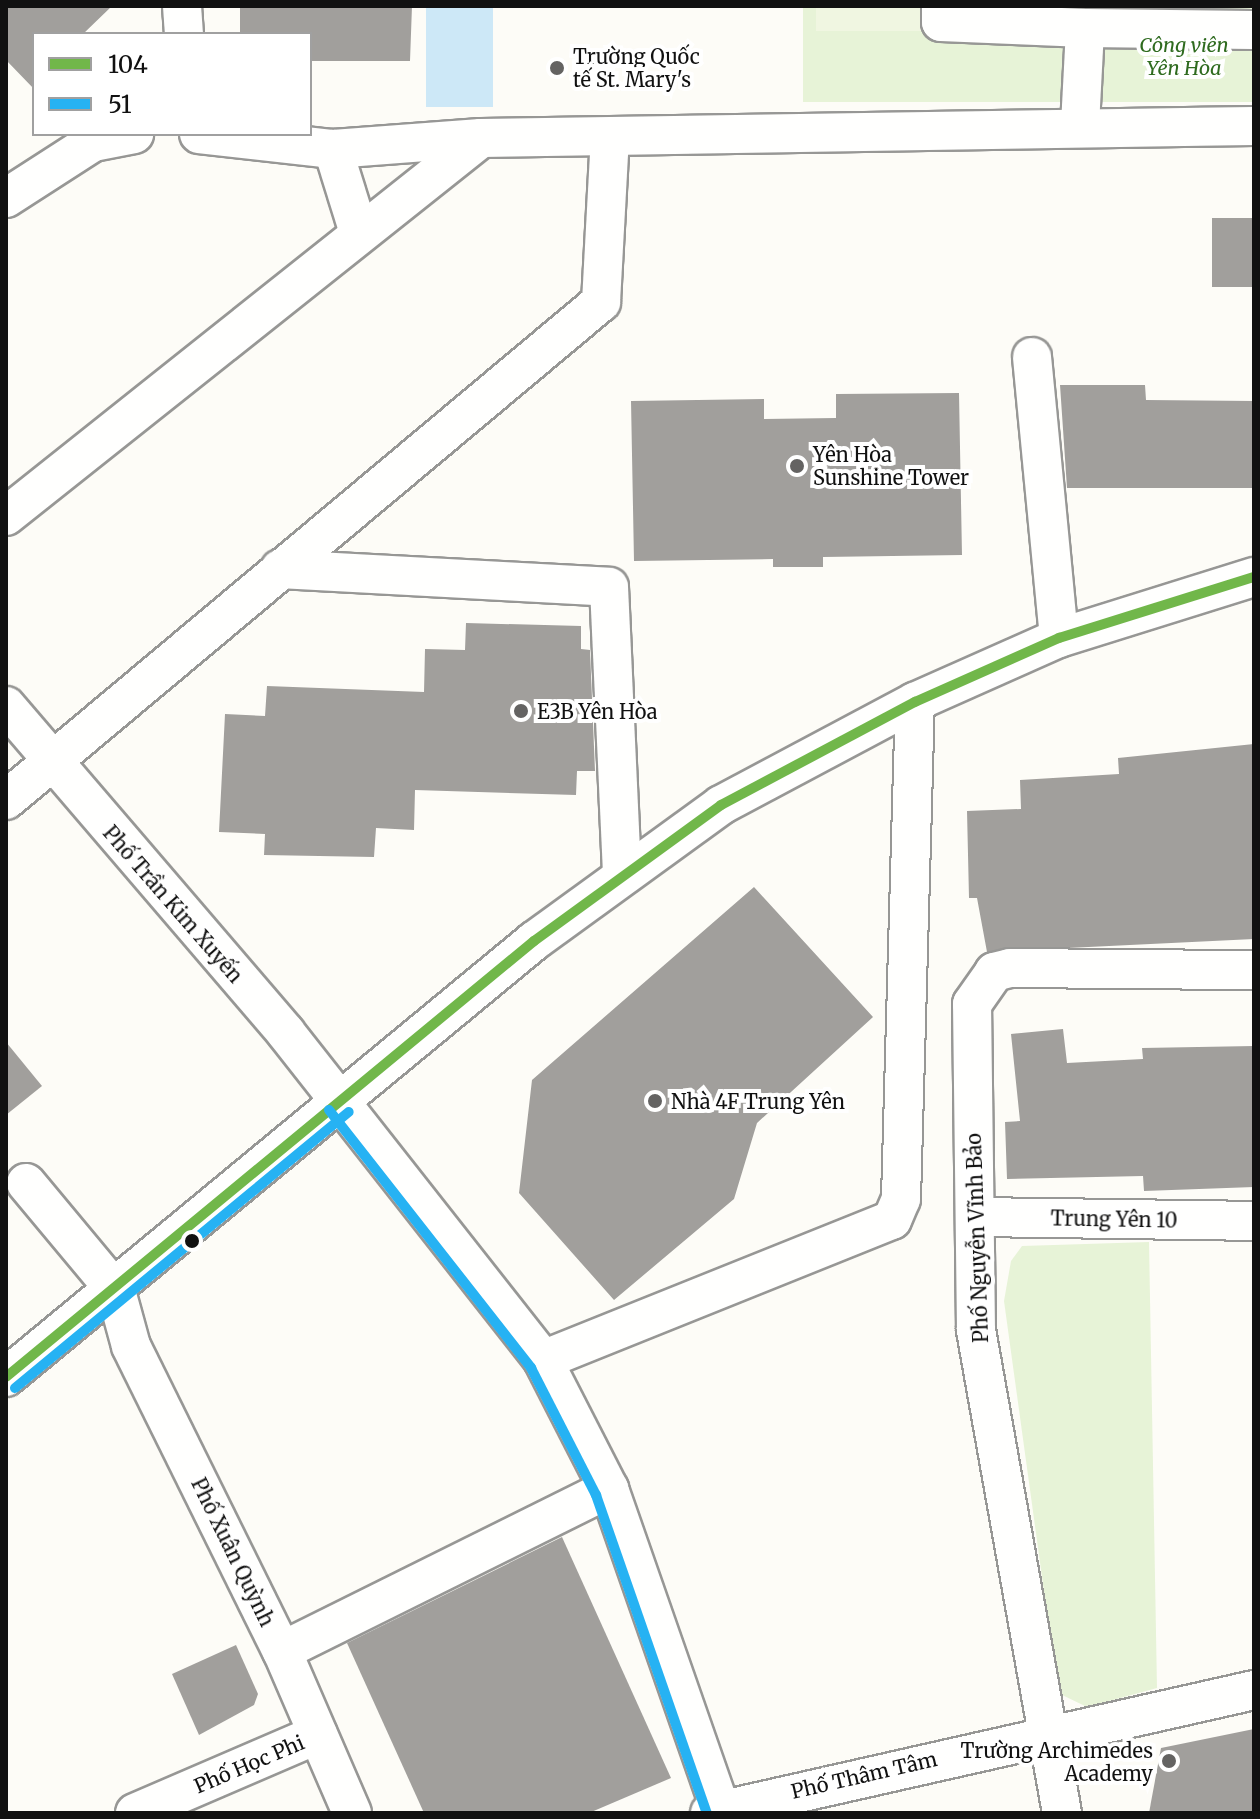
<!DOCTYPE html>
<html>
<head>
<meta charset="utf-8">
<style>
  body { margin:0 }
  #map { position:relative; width:1260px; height:1819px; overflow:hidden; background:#fdfcf7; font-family:Merriweather,serif }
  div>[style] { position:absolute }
  .green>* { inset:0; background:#e7f3d7; transform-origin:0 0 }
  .pitch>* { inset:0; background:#f0f6e1; transform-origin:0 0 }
  .water>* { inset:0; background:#cde8f7; transform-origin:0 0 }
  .building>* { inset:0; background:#a19f9c; transform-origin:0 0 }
  .roads { filter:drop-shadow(2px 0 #979795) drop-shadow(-2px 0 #979795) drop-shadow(0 2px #979795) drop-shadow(0 -2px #979795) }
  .minor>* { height:38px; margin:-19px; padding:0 19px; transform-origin:19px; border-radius:19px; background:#fffffe }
  .bus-1>* { height:10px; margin:-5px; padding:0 5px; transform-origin:5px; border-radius:5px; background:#71b74a }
  .bus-2>* { height:10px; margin:-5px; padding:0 5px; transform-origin:5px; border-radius:5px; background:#26b2f3 }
  .dots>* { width:22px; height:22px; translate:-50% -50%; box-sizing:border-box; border:4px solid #fff; border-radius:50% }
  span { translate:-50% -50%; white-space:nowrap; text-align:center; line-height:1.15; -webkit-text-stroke:8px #fff; paint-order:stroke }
  .park-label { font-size:20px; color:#2f6b1f; font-style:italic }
  .poi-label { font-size:20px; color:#111 }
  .left { translate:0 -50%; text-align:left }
  .right { translate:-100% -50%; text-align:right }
  .street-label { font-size:20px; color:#111 }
  .frame { position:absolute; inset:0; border:8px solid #111; pointer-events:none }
  .legend { position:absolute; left:32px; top:32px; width:280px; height:104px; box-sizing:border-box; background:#fff; border:2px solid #a0a0a0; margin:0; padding:10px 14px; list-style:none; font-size:24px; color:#111 }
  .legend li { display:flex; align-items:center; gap:16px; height:40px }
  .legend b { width:40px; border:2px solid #a0a0a0 }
</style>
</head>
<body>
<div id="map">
  <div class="green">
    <div style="left:803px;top:6px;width:451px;height:96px"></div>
    <div style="clip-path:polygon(1149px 1242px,1157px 1688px,1087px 1707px,1058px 1693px,1004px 1301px,1011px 1261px,1022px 1246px)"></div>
  </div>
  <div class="pitch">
    <div style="left:816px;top:6px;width:115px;height:25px"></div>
  </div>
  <div class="water">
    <div style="left:426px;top:6px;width:67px;height:101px"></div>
  </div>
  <div class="building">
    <div style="clip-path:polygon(6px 6px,112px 6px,83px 34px,34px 34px,34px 89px,6px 60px)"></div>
    <div style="clip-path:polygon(240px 6px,412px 6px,410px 61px,310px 61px,310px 34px,240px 34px)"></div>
    <div style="left:1212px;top:218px;width:42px;height:69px"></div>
    <div style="clip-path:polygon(1060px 385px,1145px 385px,1146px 400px,1254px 401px,1254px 488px,1067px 488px)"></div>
    <div style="clip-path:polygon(959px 393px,962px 555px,823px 557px,823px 567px,773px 567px,773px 559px,634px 561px,631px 401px,764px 399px,764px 419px,836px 418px,836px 394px)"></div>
    <div style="clip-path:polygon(466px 623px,581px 626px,581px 649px,590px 650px,595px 771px,577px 771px,576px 795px,415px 790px,414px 830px,376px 828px,374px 857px,264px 855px,265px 834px,219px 832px,225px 714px,265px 716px,267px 686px,424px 692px,425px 649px,465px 650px)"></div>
    <div style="clip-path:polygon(1254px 744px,1254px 939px,987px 952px,977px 898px,969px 898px,967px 811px,1021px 809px,1020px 780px,1119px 774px,1118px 758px)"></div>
    <div style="clip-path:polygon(754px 887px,873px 1017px,757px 1123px,734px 1199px,614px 1300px,519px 1193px,532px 1080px)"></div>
    <div style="clip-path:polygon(1063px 1029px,1067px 1063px,1143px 1059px,1142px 1048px,1254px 1046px,1254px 1187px,1144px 1191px,1143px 1176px,1007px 1179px,1005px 1122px,1020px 1121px,1011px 1034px)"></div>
    <div style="clip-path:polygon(6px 1042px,42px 1086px,6px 1115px)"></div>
    <div style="clip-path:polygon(562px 1537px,671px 1778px,589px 1813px,424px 1813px,347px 1643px)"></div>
    <div style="clip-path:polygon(236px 1645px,258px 1694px,254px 1705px,199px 1735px,172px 1674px)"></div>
    <div style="clip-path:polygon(1254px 1729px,1254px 1813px,1149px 1813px,1161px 1748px)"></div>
  </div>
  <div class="roads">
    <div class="minor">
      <div style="left:182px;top:6px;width:28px;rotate:86deg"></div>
      <div style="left:941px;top:6px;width:16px;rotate:90deg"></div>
      <div style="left:941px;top:22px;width:144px;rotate:2.4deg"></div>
      <div style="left:1080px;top:125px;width:97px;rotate:-87deg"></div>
      <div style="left:1085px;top:28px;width:169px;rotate:0.7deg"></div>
      <div style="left:199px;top:134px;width:135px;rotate:6.4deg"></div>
      <div style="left:333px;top:149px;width:148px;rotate:-4.3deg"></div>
      <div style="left:481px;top:138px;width:773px;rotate:-0.89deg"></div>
      <div style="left:333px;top:149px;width:88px;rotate:72.8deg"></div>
      <div style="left:6px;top:198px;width:103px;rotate:-32.8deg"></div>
      <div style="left:93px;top:142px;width:42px;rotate:-11deg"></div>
      <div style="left:1032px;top:357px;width:282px;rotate:84.5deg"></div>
      <div style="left:6px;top:516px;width:607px;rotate:-38.51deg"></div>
      <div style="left:280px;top:569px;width:329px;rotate:3.1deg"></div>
      <div style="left:609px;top:587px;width:285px;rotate:87.4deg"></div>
      <div style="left:6px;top:706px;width:430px;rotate:49.4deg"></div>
      <div style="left:286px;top:1033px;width:416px;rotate:51.8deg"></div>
      <div style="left:543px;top:1360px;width:145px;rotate:62.9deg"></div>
      <div style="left:609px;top:1489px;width:343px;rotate:70.8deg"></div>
      <div style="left:6px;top:800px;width:776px;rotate:-39.93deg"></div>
      <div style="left:601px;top:302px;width:164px;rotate:-86.9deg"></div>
      <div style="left:26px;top:1183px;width:141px;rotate:50.2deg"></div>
      <div style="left:116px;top:1291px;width:57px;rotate:74.7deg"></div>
      <div style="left:131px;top:1346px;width:340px;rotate:63.7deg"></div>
      <div style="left:282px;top:1651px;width:176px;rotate:66.6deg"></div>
      <div style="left:975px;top:1217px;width:279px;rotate:0.8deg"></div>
      <div style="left:543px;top:1360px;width:376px;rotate:-21.9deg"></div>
      <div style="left:892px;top:1220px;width:23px;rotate:-67deg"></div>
      <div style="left:901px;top:1199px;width:497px;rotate:-88.4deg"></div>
      <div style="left:6px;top:1377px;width:685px;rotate:-39.55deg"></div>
      <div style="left:534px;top:941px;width:231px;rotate:-36deg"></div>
      <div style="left:721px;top:805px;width:220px;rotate:-28deg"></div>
      <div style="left:915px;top:702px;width:158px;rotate:-24deg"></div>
      <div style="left:1059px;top:638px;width:204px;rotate:-17.4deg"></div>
      <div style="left:282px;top:1651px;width:365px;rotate:-26.4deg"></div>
      <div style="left:135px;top:1813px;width:199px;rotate:-23.3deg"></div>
      <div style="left:710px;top:1813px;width:558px;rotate:-12.74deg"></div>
      <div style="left:1062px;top:1813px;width:491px;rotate:-100.1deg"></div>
      <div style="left:976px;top:1330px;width:326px;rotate:-90.7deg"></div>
      <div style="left:972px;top:1004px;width:39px;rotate:-55deg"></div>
      <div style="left:994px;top:972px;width:16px;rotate:-14deg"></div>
      <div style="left:1010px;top:968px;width:244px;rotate:0.5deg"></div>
    </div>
  </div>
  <div class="bus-1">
    <div style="left:6px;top:1377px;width:685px;rotate:-39.55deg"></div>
    <div style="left:534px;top:941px;width:231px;rotate:-36deg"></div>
    <div style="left:721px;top:805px;width:220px;rotate:-28deg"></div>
    <div style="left:915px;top:702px;width:158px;rotate:-24deg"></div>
    <div style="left:1059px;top:638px;width:204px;rotate:-17.4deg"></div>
  </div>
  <div class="bus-2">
    <div style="left:329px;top:1110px;width:328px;rotate:51.9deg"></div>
    <div style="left:531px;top:1368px;width:143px;rotate:62.9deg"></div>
    <div style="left:596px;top:1495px;width:337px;rotate:70.8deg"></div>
    <div style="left:15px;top:1388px;width:433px;rotate:-39.6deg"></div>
  </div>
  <div class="dots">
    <div style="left:557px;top:68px;background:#646362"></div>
    <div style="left:797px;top:466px;background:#646362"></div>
    <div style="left:521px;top:711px;background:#646362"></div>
    <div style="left:655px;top:1101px;background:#646362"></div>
    <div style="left:192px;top:1241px;background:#111"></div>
    <div style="left:1169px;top:1761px;background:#646362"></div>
  </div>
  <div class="park-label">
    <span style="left:1184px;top:56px">Công viên<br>Yên Hòa</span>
  </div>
  <div class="poi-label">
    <span class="left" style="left:573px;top:68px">Trường Quốc<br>tế St. Mary's</span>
    <span class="left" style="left:813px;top:466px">Yên Hòa<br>Sunshine Tower</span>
    <span class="left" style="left:537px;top:711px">E3B Yên Hòa</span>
    <span class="left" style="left:671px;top:1101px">Nhà 4F Trung Yên</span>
    <span class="right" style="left:1153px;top:1762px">Trường Archimedes<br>Academy</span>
  </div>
  <div class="street-label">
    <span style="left:173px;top:904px;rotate:49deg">Phố Trần Kim Xuyến</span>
    <span style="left:1114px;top:1219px;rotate:1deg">Trung Yên 10</span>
    <span style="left:977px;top:1238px;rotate:-92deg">Phố Nguyễn Vĩnh Bảo</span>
    <span style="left:233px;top:1552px;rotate:64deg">Phố Xuân Quỳnh</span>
    <span style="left:249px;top:1764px;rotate:-23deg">Phố Học Phi</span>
    <span style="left:864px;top:1775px;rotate:-13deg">Phố Thâm Tâm</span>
  </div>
  <div class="frame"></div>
  <ul class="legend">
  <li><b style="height:10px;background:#71b74a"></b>104</li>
  <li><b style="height:10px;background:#26b2f3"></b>51</li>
  </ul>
</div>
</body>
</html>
